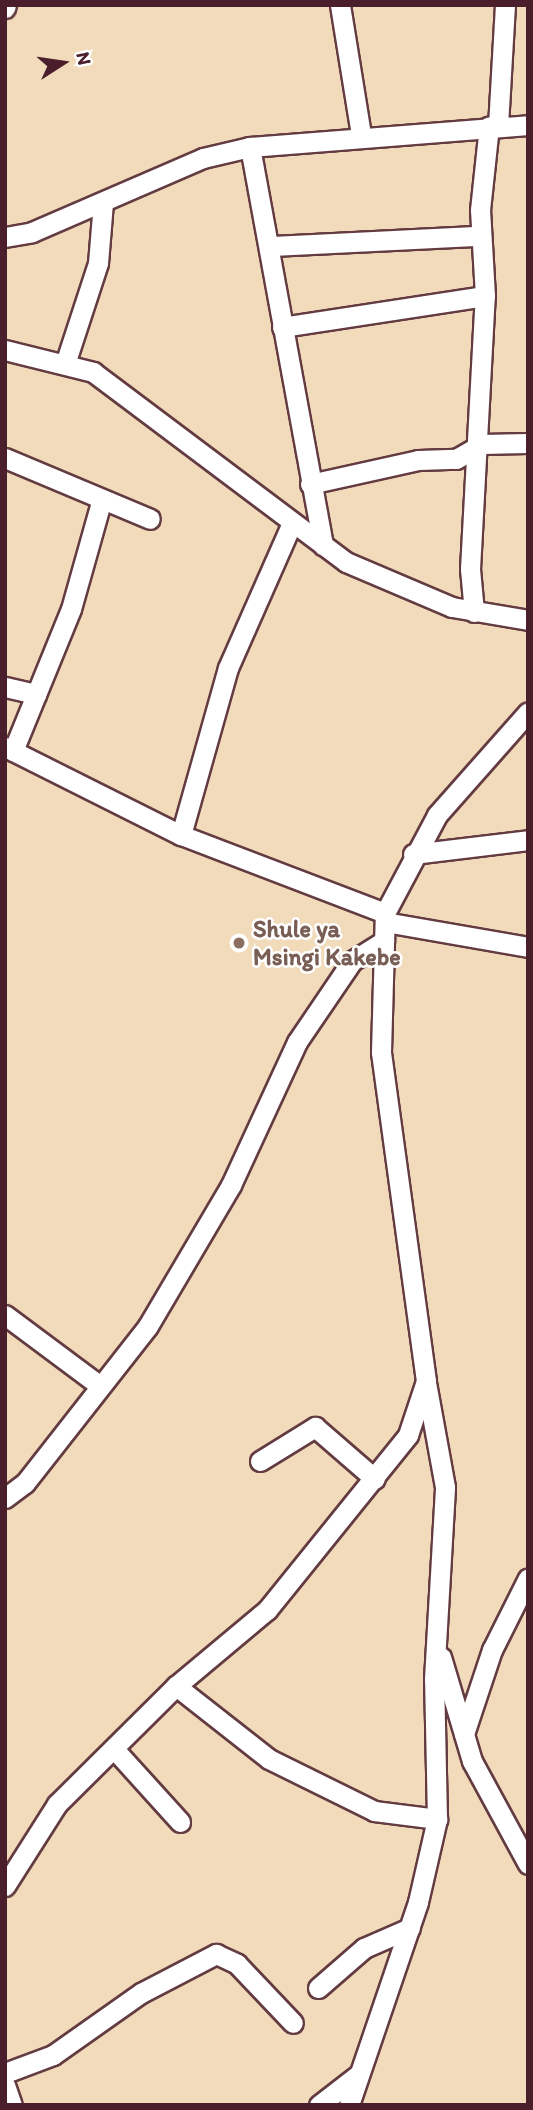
<!DOCTYPE html>
<html>
<head>
<meta charset="utf-8">
<style>
  body { margin:0 }
  #map { position:relative; width:533px; height:2110px; overflow:hidden; background:#f1dbbb; font-family:Itim,sans-serif }
  div>[style] { position:absolute }
  .roads { filter:drop-shadow(2px 0 #633b41) drop-shadow(-2px 0 #633b41) drop-shadow(0 2px #633b41) drop-shadow(0 -2px #633b41) }
  .minor>* { height:19px; margin:-9.5px; padding:0 9.5px; transform-origin:9.5px; border-radius:9.5px; background:#fff }
  .dots>* { width:19px; height:19px; translate:-50% -50%; box-sizing:border-box; border:4px solid #fff; border-radius:50% }
  span { translate:-50% -50%; white-space:nowrap; text-align:center; line-height:1.15; -webkit-text-stroke:5px #fff; paint-order:stroke }
  .education-label { font-size:24px; color:#785e54; font-weight:700 }
  .left { translate:0 -50%; text-align:left }
  .frame { position:absolute; inset:0; border:7px solid #4a1f2b; pointer-events:none }
  .north { position:absolute; left:28px; top:28px; width:70px; height:70px; -webkit-text-stroke:5px #fff; paint-order:stroke; rotate:78deg; font-size:19px; font-weight:700; line-height:28px; text-align:center; color:#4a1f2b }
  .north::after { content:''; display:block; margin:auto; width:24px; height:32px; background:#4a1f2b; clip-path:polygon(50% 0,100% 100%,50% 72%,0 100%) }
</style>
</head>
<body>
<div id="map">
  <div class="roads">
    <div class="minor">
      <div style="left:340px;top:5px;width:132px;rotate:80.8deg"></div>
      <div style="left:5px;top:8px;width:3px;rotate:-72deg"></div>
      <div style="left:498px;top:126px;width:121px;rotate:-86.7deg"></div>
      <div style="left:250px;top:147px;width:405px;rotate:79.6deg"></div>
      <div style="left:5px;top:237px;width:27px;rotate:-10deg"></div>
      <div style="left:32px;top:232px;width:186px;rotate:-23.4deg"></div>
      <div style="left:203px;top:158px;width:48px;rotate:-13.2deg"></div>
      <div style="left:250px;top:147px;width:279px;rotate:-4.5deg"></div>
      <div style="left:272px;top:246px;width:208px;rotate:-2.8deg"></div>
      <div style="left:282px;top:327px;width:205px;rotate:-8.7deg"></div>
      <div style="left:5px;top:350px;width:91px;rotate:14deg"></div>
      <div style="left:93px;top:372px;width:316px;rotate:36.9deg"></div>
      <div style="left:346px;top:562px;width:115px;rotate:23deg"></div>
      <div style="left:452px;top:607px;width:77px;rotate:9.7deg"></div>
      <div style="left:66px;top:361px;width:103px;rotate:-71.9deg"></div>
      <div style="left:98px;top:263px;width:61px;rotate:-85.3deg"></div>
      <div style="left:5px;top:458px;width:157px;rotate:22.8deg"></div>
      <div style="left:310px;top:484px;width:111px;rotate:-12.5deg"></div>
      <div style="left:418px;top:460px;width:38px;rotate:-2deg"></div>
      <div style="left:456px;top:459px;width:30px;rotate:-30deg"></div>
      <div style="left:482px;top:444px;width:46px;rotate:-1.2deg"></div>
      <div style="left:474px;top:612px;width:43px;rotate:-95.3deg"></div>
      <div style="left:470px;top:569px;width:273px;rotate:-86.9deg"></div>
      <div style="left:485px;top:296px;width:86px;rotate:-93.3deg"></div>
      <div style="left:480px;top:210px;width:84px;rotate:-83.9deg"></div>
      <div style="left:5px;top:687px;width:32px;rotate:13deg"></div>
      <div style="left:5px;top:747px;width:197px;rotate:26.6deg"></div>
      <div style="left:181px;top:835px;width:218px;rotate:20.9deg"></div>
      <div style="left:13px;top:751px;width:153px;rotate:-67.8deg"></div>
      <div style="left:71px;top:609px;width:111px;rotate:-74.3deg"></div>
      <div style="left:181px;top:835px;width:173px;rotate:-74.3deg"></div>
      <div style="left:228px;top:668px;width:156px;rotate:-66.2deg"></div>
      <div style="left:413px;top:854px;width:116px;rotate:-6.9deg"></div>
      <div style="left:385px;top:922px;width:145px;rotate:9.9deg"></div>
      <div style="left:5px;top:1315px;width:117px;rotate:36.7deg"></div>
      <div style="left:260px;top:1461px;width:65px;rotate:-31.7deg"></div>
      <div style="left:315px;top:1427px;width:79px;rotate:40.9deg"></div>
      <div style="left:5px;top:1498px;width:25px;rotate:-37deg"></div>
      <div style="left:25px;top:1483px;width:199px;rotate:-51.9deg"></div>
      <div style="left:148px;top:1326px;width:164px;rotate:-59.5deg"></div>
      <div style="left:231px;top:1185px;width:157px;rotate:-65.2deg"></div>
      <div style="left:297px;top:1042px;width:98px;rotate:-55.8deg"></div>
      <div style="left:352px;top:961px;width:38px;rotate:-32deg"></div>
      <div style="left:441px;top:1657px;width:109px;rotate:73.4deg"></div>
      <div style="left:472px;top:1761px;width:117px;rotate:61.5deg"></div>
      <div style="left:176px;top:1686px;width:118px;rotate:38.1deg"></div>
      <div style="left:269px;top:1759px;width:117px;rotate:26.3deg"></div>
      <div style="left:374px;top:1811px;width:64px;rotate:7.2deg"></div>
      <div style="left:464px;top:1734px;width:89px;rotate:-71.6deg"></div>
      <div style="left:492px;top:1650px;width:80px;rotate:-63.4deg"></div>
      <div style="left:115px;top:1750px;width:97px;rotate:47.9deg"></div>
      <div style="left:5px;top:1886px;width:97px;rotate:-57.6deg"></div>
      <div style="left:57px;top:1804px;width:168px;rotate:-44.8deg"></div>
      <div style="left:176px;top:1686px;width:119px;rotate:-39.9deg"></div>
      <div style="left:267px;top:1610px;width:225px;rotate:-51.1deg"></div>
      <div style="left:408px;top:1435px;width:57px;rotate:-71.6deg"></div>
      <div style="left:426px;top:1381px;width:332px;rotate:-97.8deg"></div>
      <div style="left:381px;top:1052px;width:139px;rotate:-88.4deg"></div>
      <div style="left:385px;top:913px;width:111px;rotate:-62deg"></div>
      <div style="left:437px;top:815px;width:137px;rotate:-48.5deg"></div>
      <div style="left:318px;top:1988px;width:61px;rotate:-41deg"></div>
      <div style="left:364px;top:1948px;width:50px;rotate:-23.5deg"></div>
      <div style="left:5px;top:2073px;width:51px;rotate:-20.6deg"></div>
      <div style="left:53px;top:2055px;width:108px;rotate:-35.2deg"></div>
      <div style="left:141px;top:1993px;width:85px;rotate:-27.5deg"></div>
      <div style="left:216px;top:1954px;width:23px;rotate:25deg"></div>
      <div style="left:237px;top:1964px;width:81px;rotate:46.5deg"></div>
      <div style="left:5px;top:2085px;width:21px;rotate:71deg"></div>
      <div style="left:319px;top:2105px;width:49px;rotate:-37.6deg"></div>
      <div style="left:349px;top:2105px;width:214px;rotate:-71.2deg"></div>
      <div style="left:418px;top:1902px;width:85px;rotate:-77.1deg"></div>
      <div style="left:437px;top:1819px;width:140px;rotate:-91.2deg"></div>
      <div style="left:434px;top:1679px;width:192px;rotate:-86.7deg"></div>
      <div style="left:445px;top:1487px;width:107px;rotate:-100.3deg"></div>
    </div>
  </div>
  <div class="dots">
    <div style="left:239px;top:943px;background:#8d6e63"></div>
  </div>
  <div class="education-label">
    <span class="left" style="left:253px;top:943px">Shule ya<br>Msingi Kakebe</span>
  </div>
  <div class="frame"></div>
  <div class="north">N</div>
</div>
</body>
</html>
